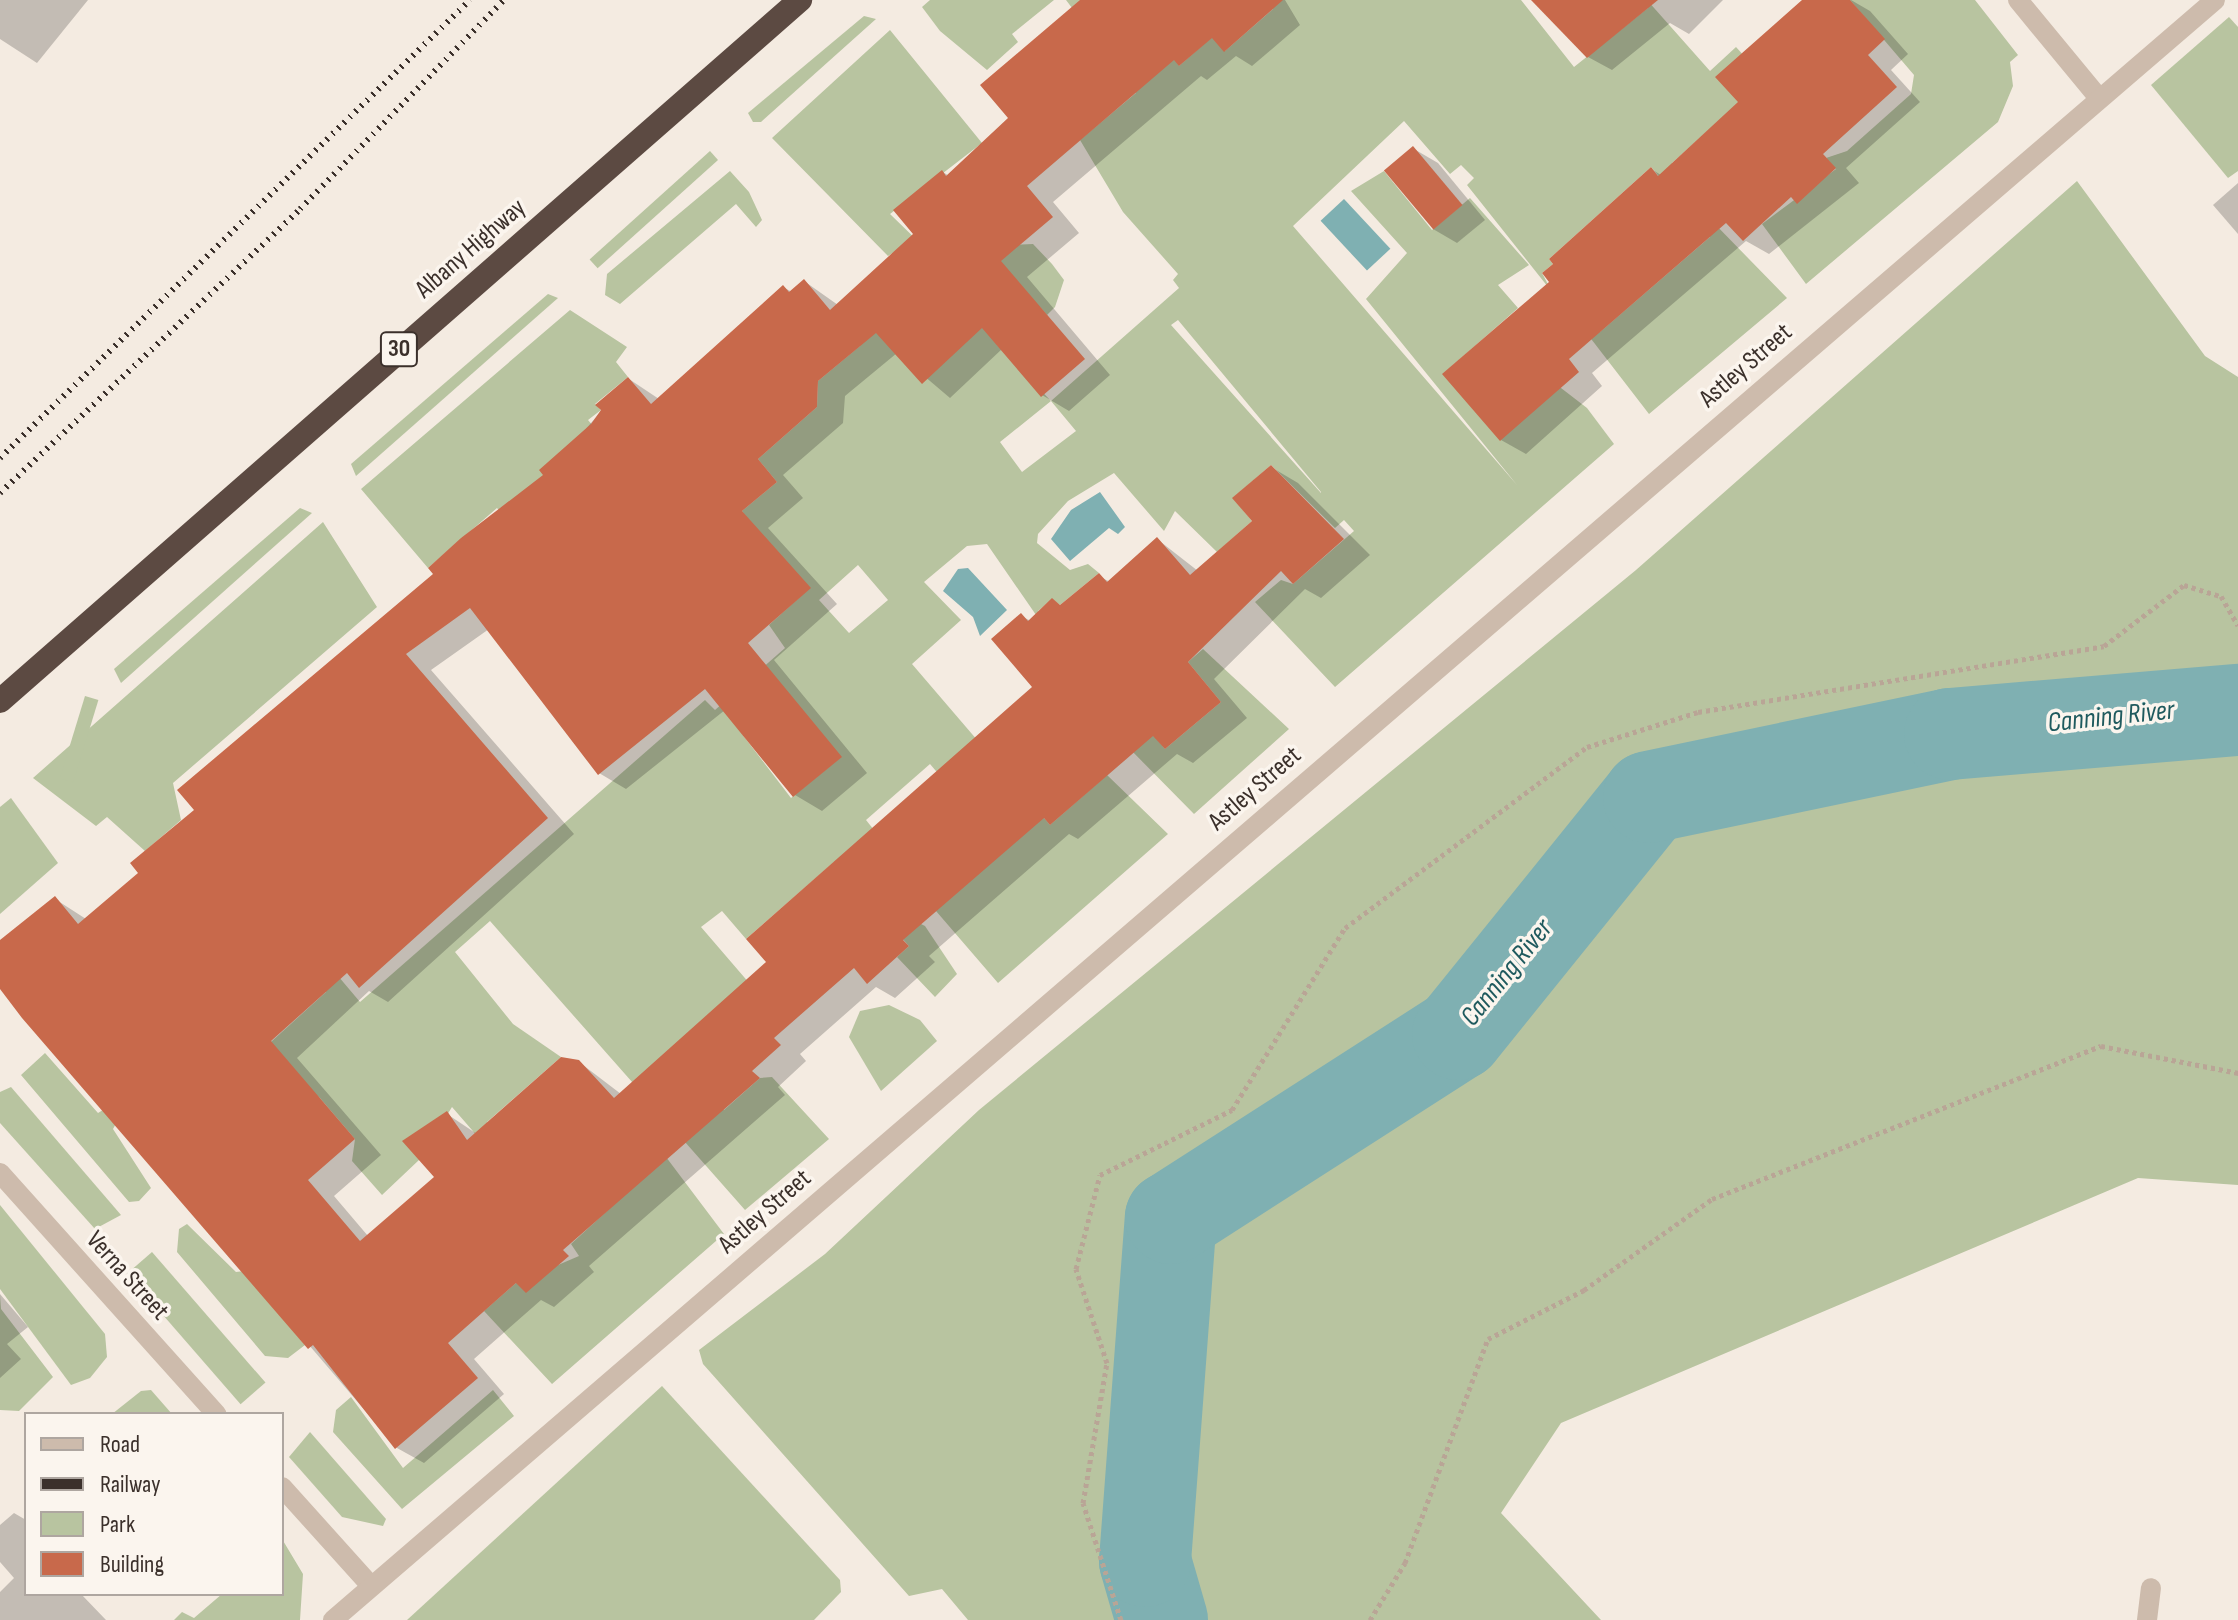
<!DOCTYPE html>
<html>
<head>
<meta charset="utf-8">
<style>
  body { margin:0 }
  #map { position:relative; width:2238px; height:1620px; overflow:hidden; background:#f4ebe1; font-family:"Sofia Sans Condensed",sans-serif }
  div>[style] { position:absolute }
  .green>* { inset:0; background:#b8c4a0; transform-origin:0 0 }
  .water>* { inset:0; background:#7fb0b2; transform-origin:0 0 }
  .shadow>* { inset:0; background:#0003 }
  .river>* { height:92px; margin:-46px; padding:0 46px; transform-origin:46px; border-radius:46px; background:#7fb0b2 }
  .building>* { inset:0; background:#c8694b; transform-origin:0 0 }
  .path>* { height:5px; margin-top:-2.5px; transform-origin:0; background:repeating-linear-gradient(90deg,#b9a596 0 4px,transparent 0 8px) }
  .minor>* { height:20px; margin:-10px; padding:0 10px; transform-origin:10px; border-radius:10px; background:#cdbbac }
  .highway>* { height:24px; margin:-12px; padding:0 12px; transform-origin:12px; border-radius:12px; background:#5c4a42 }
  .rail>* { height:6px; margin-top:-3px; transform-origin:0; background:repeating-linear-gradient(90deg,#3b302b 0 2px,transparent 0 8px) }
  span { translate:-50% -50%; white-space:nowrap; text-align:center; line-height:1.15; -webkit-text-stroke:7px #fbf5ee; paint-order:stroke }
  .shield-label span { padding:2px 6px; background:#fbf5ee; border:2px solid; border-radius:6px; -webkit-text-stroke-width:0 }
  .shield-label { font-size:24px; color:#3b302b; font-weight:700 }
  .street-label { font-size:26px; color:#3b302b }
  .water-label { font-size:28px; color:#1f5a5e; font-style:italic }
  .legend { position:absolute; left:24px; top:1412px; width:260px; height:184px; box-sizing:border-box; background:#fbf5ee; border:2px solid #aea6a0; margin:0; padding:10px 14px; list-style:none; font-size:24px; color:#3b302b }
  .legend li { display:flex; align-items:center; gap:16px; height:40px }
  .legend b { width:40px; border:2px solid #aea6a0 }
</style>
</head>
<body>
<div id="map">
  <div class="green">
    <div style="clip-path:polygon(930px 0,1054px 0,1012px 34px,1018px 42px,987px 70px,940px 31px,922px 7px)"></div>
    <div style="clip-path:polygon(evenodd,1066px 0,1159px 0,1179px 66px,1212px 37px,1225px 51px,1273px 9px,1266px 0,1521px 0,1574px 67px,1648px 8px,1647px 0,1710px 71px,1736px 47px,1765px 79px,1672px 163px,1710px 219px,1787px 298px,1649px 414px,1585px 331px,1600px 332px,1710px 237px,1651px 167px,1549px 259px,1553px 264px,1542px 273px,1552px 292px,1467px 185px,1474px 178px,1461px 165px,1450px 174px,1404px 121px,1293px 226px,1517px 485px,1366px 299px,1407px 253px,1351px 191px,1384px 171px,1432px 230px,1470px 198px,1529px 265px,1498px 285px,1518px 308px,1443px 374px,1561px 388px,1587px 408px,1614px 444px,1335px 687px,1255px 602px,1281px 580px,1293px 584px,1354px 531px,1344px 520px,1335px 528px,1271px 465px,1233px 498px,1252px 521px,1217px 552px,1175px 511px,1164px 531px,1114px 473px,1068px 501px,1038px 534px,1037px 543px,1070px 570px,1088px 564px,1099px 573px,1060px 605px,1052px 599px,1038px 611px,1090px 676px,1054px 641px,987px 544px,967px 546px,924px 582px,961px 620px,912px 664px,1050px 825px,1107px 775px,1168px 834px,998px 983px,936px 911px,941px 777px,930px 764px,866px 820px,882px 840px,905px 916px,925px 926px,957px 974px,935px 997px,897px 957px,909px 946px,834px 862px,746px 939px,722px 911px,701px 927px,780px 1019px,714px 1098px,724px 1110px,760px 1078px,772px 1077px,829px 1139px,745px 1210px,490px 921px,455px 952px,513px 1024px,561px 1057px,487px 1122px,485px 1145px,452px 1107px,419px 1160px,382px 1195px,352px 1161px,355px 1139px,320px 1098px,261px 1051px,326px 992px,317px 951px,360px 1002px,705px 700px,715px 710px,785px 648px,769px 625px,801px 596px,742px 511px,777px 482px,758px 459px,817px 407px,818px 381px,860px 346px,894px 252px,888px 256px,772px 138px,890px 30px,982px 143px,890px 214px,925px 248px,1033px 244px,1052px 264px,1064px 280px,1055px 307px,1047px 315px,1040px 307px,997px 345px,1051px 401px,1179px 288px,1173px 280px,1178px 274px,1123px 212px,1080px 140px,1136px 93px,1066px 0,1178px 320px,1321px 492px,1321px 493px,1171px 325px,1178px 320px,1066px 0,1051px 401px,1076px 431px,1022px 472px,1000px 442px,1051px 401px,1066px 0,858px 565px,888px 600px,849px 633px,819px 600px,858px 565px,1066px 0,742px 734px,841px 757px,791px 798px,742px 734px)"></div>
    <div style="clip-path:polygon(1850px 0,1975px 0,2018px 55px,2010px 62px,2013px 86px,1998px 122px,1806px 284px,1762px 224px,1836px 169px,1826px 158px,1847px 151px,1911px 94px,1914px 75px)"></div>
    <div style="clip-path:polygon(864px 16px,876px 19px,761px 122px,753px 122px,748px 113px)"></div>
    <div style="clip-path:polygon(2229px 17px,2238px 27px,2238px 171px,2228px 178px,2151px 85px)"></div>
    <div style="left:710px;top:151px;width:12px;height:162px;rotate:48deg"></div>
    <div style="clip-path:polygon(730px 171px,749px 192px,762px 220px,756px 227px,736px 204px,620px 304px,605px 295px,607px 274px)"></div>
    <div style="clip-path:polygon(2077px 181px,2205px 356px,2238px 377px,2238px 1185px,2138px 1178px,1561px 1423px,1501px 1513px,1601px 1620px,968px 1620px,942px 1589px,909px 1596px,703px 1364px,699px 1350px,825px 1254px,979px 1110px,1636px 570px)"></div>
    <div style="clip-path:polygon(548px 294px,558px 298px,356px 476px,351px 464px)"></div>
    <div style="clip-path:polygon(570px 310px,627px 347px,616px 362px,628px 377px,595px 404px,601px 410px,588px 420px,594px 427px,540px 470px,548px 480px,531px 548px,497px 508px,428px 568px,361px 489px)"></div>
    <div style="clip-path:polygon(300px 508px,312px 513px,121px 683px,114px 669px)"></div>
    <div style="clip-path:polygon(323px 522px,377px 607px,173px 783px,181px 820px,145px 851px,107px 817px,96px 826px,33px 778px)"></div>
    <div style="clip-path:polygon(1203px 649px,1289px 729px,1194px 814px,1126px 745px,1146px 726px,1165px 749px,1221px 702px,1188px 662px)"></div>
    <div style="left:85px;top:696px;width:14px;height:86px;rotate:17deg"></div>
    <div style="clip-path:polygon(11px 798px,58px 863px,0 914px,0 807px)"></div>
    <div style="clip-path:polygon(889px 1005px,920px 1020px,937px 1041px,881px 1091px,849px 1037px,860px 1011px)"></div>
    <div style="clip-path:polygon(45px 1053px,98px 1113px,111px 1105px,119px 1118px,113px 1129px,151px 1188px,139px 1201px,129px 1202px,21px 1075px)"></div>
    <div style="clip-path:polygon(11px 1087px,121px 1215px,95px 1229px,0 1123px,0 1092px)"></div>
    <div style="clip-path:polygon(666px 1157px,724px 1234px,552px 1384px,484px 1311px,516px 1283px,579px 1256px,571px 1244px)"></div>
    <div style="clip-path:polygon(0 1205px,105px 1334px,107px 1357px,90px 1378px,71px 1385px,0 1289px)"></div>
    <div style="clip-path:polygon(187px 1224px,236px 1272px,244px 1271px,305px 1345px,288px 1358px,265px 1356px,177px 1252px,179px 1229px)"></div>
    <div style="left:152px;top:1252px;width:173px;height:33px;rotate:49deg"></div>
    <div style="clip-path:polygon(0 1295px,1px 1309px,53px 1377px,19px 1411px,0 1410px)"></div>
    <div style="clip-path:polygon(662px 1386px,840px 1580px,841px 1592px,814px 1620px,407px 1620px)"></div>
    <div style="clip-path:polygon(151px 1390px,172px 1414px,112px 1414px,141px 1391px)"></div>
    <div style="clip-path:polygon(493px 1390px,514px 1416px,402px 1509px,333px 1432px,336px 1410px,351px 1397px,403px 1468px)"></div>
    <div style="clip-path:polygon(310px 1432px,386px 1519px,383px 1526px,342px 1517px,289px 1457px)"></div>
    <div style="clip-path:polygon(282px 1539px,303px 1574px,300px 1620px,174px 1620px,182px 1612px,194px 1618px,222px 1594px,282px 1594px)"></div>
  </div>
  <div class="water">
    <div style="left:1344px;top:199px;width:68px;height:32px;rotate:47deg"></div>
    <div style="clip-path:polygon(1100px 492px,1125px 527px,1118px 534px,1109px 528px,1070px 561px,1051px 539px,1071px 510px)"></div>
    <div style="clip-path:polygon(968px 568px,1007px 610px,980px 636px,973px 617px,943px 591px,958px 569px)"></div>
  </div>
  <div class="shadow">
    <div style="clip-path:polygon(0 0,88px 0,37px 63px,0 39px)"></div>
    <div style="clip-path:polygon(1149px 0,1285px 0,1300px 25px,1252px 66px,1236px 56px,1207px 80px,1201px 76px,1053px 202px,1079px 233px,1027px 277px,1110px 375px,1069px 411px,1042px 395px,1002px 349px,950px 398px,897px 353px,845px 396px,843px 423px,783px 475px,803px 498px,768px 528px,837px 604px,774px 660px,867px 773px,822px 811px,795px 795px,725px 710px,626px 789px,599px 773px,489px 629px,431px 670px,574px 834px,388px 1002px,369px 991px,297px 1058px,381px 1155px,334px 1196px,368px 1236px,437px 1177px,447px 1114px,477px 1134px,579px 1062px,621px 1094px,769px 963px,1035px 687px,1021px 616px,1031px 621px,1061px 606px,1099px 576px,1110px 582px,1157px 539px,1198px 571px,1255px 521px,1271px 467px,1298px 483px,1370px 555px,1321px 598px,1305px 589px,1214px 679px,1247px 718px,1193px 763px,1177px 754px,1078px 839px,1069px 834px,929px 956px,935px 962px,895px 998px,876px 987px,800px 1054px,806px 1061px,778px 1087px,785px 1095px,589px 1266px,594px 1272px,554px 1307px,541px 1300px,474px 1359px,504px 1394px,424px 1463px,397px 1448px,0 984px,0 942px,55px 899px,86px 919px,141px 873px,435px 574px,546px 475px,629px 379px,659px 399px,783px 287px,792px 292px,804px 281px,838px 305px,916px 234px,943px 172px,949px 176px)"></div>
    <div style="clip-path:polygon(1536px 0,1723px 0,1689px 34px,1670px 23px,1612px 70px,1588px 57px)"></div>
    <div style="clip-path:polygon(1805px 0,1851px 0,1870px 11px,1908px 54px,1891px 70px,1920px 102px,1846px 168px,1859px 183px,1769px 254px,1746px 241px,1592px 373px,1602px 386px,1526px 454px,1501px 440px,1552px 282px,1651px 169px,1661px 175px,1741px 102px)"></div>
    <div style="clip-path:polygon(1414px 149px,1438px 163px,1485px 220px,1457px 243px,1433px 229px)"></div>
    <div style="clip-path:polygon(2238px 183px,2238px 234px,2213px 205px)"></div>
    <div style="clip-path:polygon(0 1294px,28px 1327px,7px 1344px,21px 1359px,0 1378px)"></div>
    <div style="clip-path:polygon(14px 1513px,26px 1520px,26px 1594px,81px 1594px,106px 1620px,0 1620px,0 1592px,14px 1578px,0 1562px,0 1525px)"></div>
  </div>
  <div class="river">
    <div style="left:1162px;top:1620px;width:61px;rotate:-106.1deg"></div>
    <div style="left:1145px;top:1561px;width:344px;rotate:-85.7deg"></div>
    <div style="left:1171px;top:1218px;width:341px;rotate:-32.7deg"></div>
    <div style="left:1458px;top:1034px;width:304px;rotate:-51.1deg"></div>
    <div style="left:1649px;top:797px;width:308px;rotate:-11.8deg"></div>
    <div style="left:1950px;top:734px;width:289px;rotate:-4.8deg"></div>
  </div>
  <div class="building">
    <div style="clip-path:polygon(1080px 0,1283px 0,1224px 52px,1212px 38px,1179px 66px,1174px 60px,1027px 186px,1053px 217px,1001px 261px,1085px 359px,1041px 397px,982px 328px,922px 384px,876px 333px,818px 381px,817px 407px,758px 459px,777px 482px,742px 511px,811px 588px,748px 643px,842px 757px,793px 797px,705px 689px,598px 775px,470px 608px,406px 654px,548px 818px,359px 988px,347px 973px,271px 1041px,355px 1139px,308px 1180px,360px 1241px,434px 1177px,402px 1141px,447px 1111px,467px 1140px,561px 1057px,579px 1060px,614px 1098px,766px 962px,746px 939px,1032px 687px,991px 639px,1021px 613px,1028px 621px,1052px 598px,1060px 605px,1099px 573px,1107px 582px,1157px 537px,1190px 575px,1252px 521px,1232px 498px,1271px 465px,1344px 539px,1293px 584px,1281px 571px,1188px 662px,1221px 702px,1165px 749px,1153px 736px,1050px 825px,1044px 818px,903px 940px,909px 946px,867px 984px,854px 968px,774px 1038px,781px 1045px,752px 1071px,760px 1078px,563px 1250px,569px 1256px,526px 1293px,516px 1283px,448px 1343px,478px 1378px,395px 1449px,313px 1345px,308px 1349px,22px 1018px,0 989px,0 940px,55px 896px,78px 924px,138px 873px,130px 863px,194px 810px,177px 790px,433px 574px,428px 568px,461px 538px,543px 475px,539px 470px,591px 424px,601px 410px,595px 405px,628px 377px,651px 404px,783px 285px,789px 292px,804px 279px,830px 310px,913px 234px,893px 210px,942px 170px,946px 176px,1008px 118px,980px 85px)"></div>
    <div style="clip-path:polygon(1531px 0,1658px 0,1587px 58px)"></div>
    <div style="clip-path:polygon(1802px 0,1850px 0,1885px 39px,1868px 55px,1897px 87px,1823px 154px,1836px 168px,1797px 204px,1791px 197px,1743px 241px,1726px 223px,1569px 359px,1579px 372px,1500px 441px,1442px 374px,1549px 282px,1542px 273px,1553px 264px,1549px 259px,1651px 167px,1658px 176px,1738px 102px,1715px 77px)"></div>
    <div style="left:1413px;top:146px;width:77px;height:38px;rotate:50deg"></div>
  </div>
  <div class="path">
    <div style="left:1121px;top:1620px;width:123px;rotate:-108deg"></div>
    <div style="left:1083px;top:1503px;width:142px;rotate:-80.3deg"></div>
    <div style="left:1107px;top:1363px;width:99px;rotate:-108.3deg"></div>
    <div style="left:1076px;top:1269px;width:97px;rotate:-75.7deg"></div>
    <div style="left:1100px;top:1175px;width:147px;rotate:-26.2deg"></div>
    <div style="left:1232px;top:1110px;width:214px;rotate:-58.2deg"></div>
    <div style="left:1345px;top:928px;width:302px;rotate:-36.8deg"></div>
    <div style="left:1587px;top:747px;width:116px;rotate:-17.5deg"></div>
    <div style="left:1698px;top:712px;width:411px;rotate:-9.2deg"></div>
    <div style="left:2104px;top:646px;width:101px;rotate:-37.3deg"></div>
    <div style="left:2184px;top:585px;width:39px;rotate:17deg"></div>
    <div style="left:2221px;top:596px;width:34px;rotate:60deg"></div>
    <div style="left:1370px;top:1620px;width:67px;rotate:-58.4deg"></div>
    <div style="left:1405px;top:1563px;width:239px;rotate:-69.7deg"></div>
    <div style="left:1488px;top:1339px;width:108px;rotate:-27deg"></div>
    <div style="left:1584px;top:1290px;width:157px;rotate:-35.4deg"></div>
    <div style="left:1712px;top:1199px;width:418px;rotate:-21.5deg"></div>
    <div style="left:2101px;top:1046px;width:140px;rotate:11.1deg"></div>
  </div>
  <div class="minor">
    <div style="left:2018px;top:0;width:126px;rotate:50.5deg"></div>
    <div style="left:0;top:1173px;width:324px;rotate:48.1deg"></div>
    <div style="left:282px;top:1487px;width:133px;rotate:48deg"></div>
    <div style="left:333px;top:1620px;width:2483px;rotate:-40.72deg"></div>
    <div style="left:2147px;top:1620px;width:32px;rotate:-83deg"></div>
  </div>
  <div class="highway">
    <div style="left:0;top:701px;width:1064px;rotate:-41.23deg"></div>
  </div>
  <div class="rail">
    <div style="left:0;top:458px;width:656px;rotate:-44.26deg"></div>
    <div style="left:0;top:493px;width:413px;rotate:-43.4deg"></div>
    <div style="left:300px;top:209px;width:292px;rotate:-45.7deg"></div>
  </div>
  <div class="shield-label">
    <span style="left:399px;top:349px">30</span>
  </div>
  <div class="street-label">
    <span style="left:471px;top:249px;rotate:-41deg">Albany Highway</span>
    <span style="left:1746px;top:366px;rotate:-41deg">Astley Street</span>
    <span style="left:1255px;top:789px;rotate:-41deg">Astley Street</span>
    <span style="left:765px;top:1212px;rotate:-41deg">Astley Street</span>
    <span style="left:127px;top:1276px;rotate:48deg">Verna Street</span>
  </div>
  <div class="water-label">
    <span style="left:2111px;top:717px;rotate:-6deg">Canning River</span>
    <span style="left:1507px;top:973px;rotate:-51deg">Canning River</span>
  </div>
  <ul class="legend">
  <li><b style="height:10px;background:#cdbbac"></b>Road</li>
  <li><b style="height:10px;background:#3b302b"></b>Railway</li>
  <li><b style="height:22px;background:#b8c4a0"></b>Park</li>
  <li><b style="height:22px;background:#c8694b"></b>Building</li>
  </ul>
</div>
</body>
</html>
